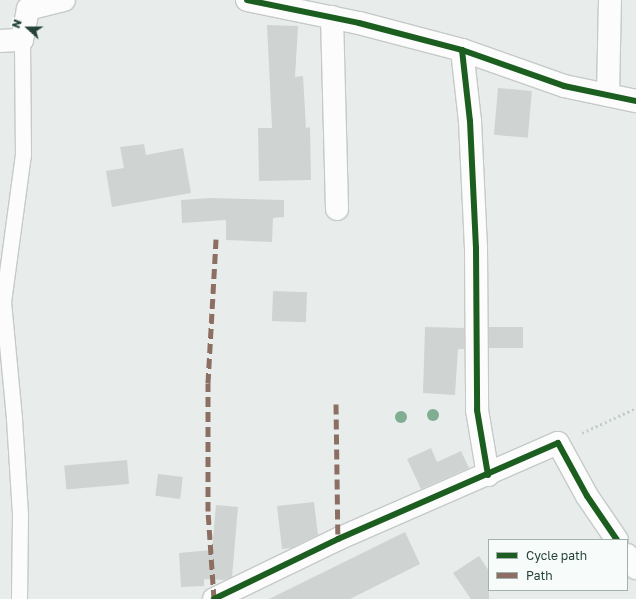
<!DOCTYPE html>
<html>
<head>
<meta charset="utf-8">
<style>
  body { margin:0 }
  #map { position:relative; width:636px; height:599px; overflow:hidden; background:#e8edeb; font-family:"Golos Text",sans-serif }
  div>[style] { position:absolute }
  .building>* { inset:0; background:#cfd4d2; transform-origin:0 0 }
  .path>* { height:2.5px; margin-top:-1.25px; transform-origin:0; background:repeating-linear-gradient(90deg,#c3ccca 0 2px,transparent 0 5px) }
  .roads { filter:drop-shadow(1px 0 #c5cac8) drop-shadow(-1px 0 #c5cac8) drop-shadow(0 1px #c5cac8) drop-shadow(0 -1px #c5cac8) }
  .lane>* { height:15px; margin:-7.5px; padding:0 7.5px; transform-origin:7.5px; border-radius:7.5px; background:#fcfcfc }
  .street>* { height:22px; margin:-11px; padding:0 11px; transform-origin:11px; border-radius:11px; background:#fcfcfc }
  .quiet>* { height:5px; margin-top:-2.5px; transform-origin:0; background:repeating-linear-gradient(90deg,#8d6e63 0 10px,transparent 0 15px) }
  .cycleway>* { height:6px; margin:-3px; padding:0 3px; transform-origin:3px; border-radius:3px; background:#1b5e20 }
  .trees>* { width:12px; height:12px; margin:-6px; border-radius:50%; background:#81ae93 }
  span { translate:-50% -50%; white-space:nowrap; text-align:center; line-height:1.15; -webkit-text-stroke:3.5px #f7fbf9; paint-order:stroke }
  .legend { position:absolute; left:488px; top:539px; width:140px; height:52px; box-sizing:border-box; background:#f7fbf9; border:1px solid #a3b1ad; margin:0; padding:5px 7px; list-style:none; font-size:12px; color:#24423a }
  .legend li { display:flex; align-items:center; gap:8px; height:20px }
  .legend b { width:20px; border:1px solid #a3b1ad }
  .north { position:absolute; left:8px; top:8px; width:40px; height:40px; -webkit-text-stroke:3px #f7fbf9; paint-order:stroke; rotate:291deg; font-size:11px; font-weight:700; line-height:16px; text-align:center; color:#24423a }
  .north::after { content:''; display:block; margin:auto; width:14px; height:18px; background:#24423a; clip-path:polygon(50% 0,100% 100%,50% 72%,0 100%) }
</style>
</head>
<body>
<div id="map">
  <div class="building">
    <div style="clip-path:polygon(267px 25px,298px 26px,295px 77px,303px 76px,306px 128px,310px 127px,311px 180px,259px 181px,258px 128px,272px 128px)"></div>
    <div style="left:498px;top:88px;width:34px;height:47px;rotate:5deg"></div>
    <div style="clip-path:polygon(144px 144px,146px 155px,183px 148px,191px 193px,112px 207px,106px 171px,124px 168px,120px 147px)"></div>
    <div style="clip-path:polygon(210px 198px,284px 200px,284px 217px,273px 218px,272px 242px,226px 240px,226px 220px,182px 223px,181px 200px)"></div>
    <div style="left:273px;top:291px;width:34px;height:30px;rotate:2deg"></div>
    <div style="clip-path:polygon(425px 327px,464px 328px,464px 349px,458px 349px,455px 395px,423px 393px)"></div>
    <div style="left:489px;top:327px;width:34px;height:21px"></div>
    <div style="clip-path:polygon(431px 448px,437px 462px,461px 451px,469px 468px,421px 489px,407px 459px)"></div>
    <div style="left:127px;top:460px;width:24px;height:63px;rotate:85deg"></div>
    <div style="left:158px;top:474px;width:25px;height:22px;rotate:7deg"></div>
    <div style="clip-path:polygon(314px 502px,318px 535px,291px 548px,282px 549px,277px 506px)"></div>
    <div style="clip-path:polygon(216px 505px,238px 507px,232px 577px,224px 580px,204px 579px,204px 586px,181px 587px,179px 553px,212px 550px)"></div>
    <div style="clip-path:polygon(405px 532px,420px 564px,350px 599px,269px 599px)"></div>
    <div style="clip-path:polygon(479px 556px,489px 571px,489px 599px,471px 599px,453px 573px)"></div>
  </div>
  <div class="path">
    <div style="left:582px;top:433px;width:60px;rotate:-24.8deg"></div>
  </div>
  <div class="roads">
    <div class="lane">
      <div style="left:19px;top:599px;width:85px;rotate:-89.3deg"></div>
      <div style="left:20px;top:514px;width:96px;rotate:-93.6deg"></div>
      <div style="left:14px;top:418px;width:117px;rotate:-95.4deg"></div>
      <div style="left:3px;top:302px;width:148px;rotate:-82.3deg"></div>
      <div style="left:23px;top:155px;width:115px;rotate:-90.5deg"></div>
    </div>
    <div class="street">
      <div style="left:247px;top:0;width:114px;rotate:11.6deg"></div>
      <div style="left:359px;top:23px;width:106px;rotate:14.7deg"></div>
      <div style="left:462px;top:50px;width:108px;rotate:19.4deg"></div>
      <div style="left:564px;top:86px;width:74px;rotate:11.8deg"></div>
      <div style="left:332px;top:17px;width:192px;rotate:88.5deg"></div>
      <div style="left:0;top:41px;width:22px;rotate:-3deg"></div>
      <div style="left:22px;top:40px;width:32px;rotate:-79deg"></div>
      <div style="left:28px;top:9px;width:37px;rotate:-14deg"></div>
      <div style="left:462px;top:50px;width:71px;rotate:83.6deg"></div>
      <div style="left:470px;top:121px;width:127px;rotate:87.3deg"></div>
      <div style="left:476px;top:248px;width:162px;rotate:89.6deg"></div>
      <div style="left:477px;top:410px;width:66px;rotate:80.4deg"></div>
      <div style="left:608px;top:95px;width:95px;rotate:-88.8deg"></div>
      <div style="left:627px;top:555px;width:16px;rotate:55deg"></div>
      <div style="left:214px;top:599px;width:138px;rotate:-25.8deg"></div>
      <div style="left:338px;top:539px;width:240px;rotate:-23.6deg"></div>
      <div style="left:558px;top:443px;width:60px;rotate:61.3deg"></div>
      <div style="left:587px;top:496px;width:53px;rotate:55.7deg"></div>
    </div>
  </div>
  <div class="quiet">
    <div style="left:336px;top:404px;width:135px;rotate:89.2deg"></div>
    <div style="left:214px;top:599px;width:88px;rotate:-93.9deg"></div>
    <div style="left:208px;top:511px;width:128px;rotate:-90deg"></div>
    <div style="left:208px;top:383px;width:144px;rotate:-86.8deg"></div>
  </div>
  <div class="cycleway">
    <div style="left:247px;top:0;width:114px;rotate:11.6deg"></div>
    <div style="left:359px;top:23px;width:106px;rotate:14.7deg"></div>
    <div style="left:462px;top:50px;width:108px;rotate:19.4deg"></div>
    <div style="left:564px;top:86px;width:74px;rotate:11.8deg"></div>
    <div style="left:462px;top:50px;width:71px;rotate:83.6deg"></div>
    <div style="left:470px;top:121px;width:127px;rotate:87.3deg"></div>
    <div style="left:476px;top:248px;width:162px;rotate:89.6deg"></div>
    <div style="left:477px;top:410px;width:66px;rotate:80.4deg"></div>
    <div style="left:214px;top:599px;width:138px;rotate:-25.8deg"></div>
    <div style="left:338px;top:539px;width:240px;rotate:-23.6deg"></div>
    <div style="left:558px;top:443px;width:60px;rotate:61.3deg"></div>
    <div style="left:587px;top:496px;width:53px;rotate:55.7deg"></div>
  </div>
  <div class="trees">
    <div style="left:433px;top:415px"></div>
    <div style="left:401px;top:417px"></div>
  </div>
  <ul class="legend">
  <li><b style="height:5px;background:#1b5e20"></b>Cycle path</li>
  <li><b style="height:5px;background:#8d6e63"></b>Path</li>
  </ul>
  <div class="north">N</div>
</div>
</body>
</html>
